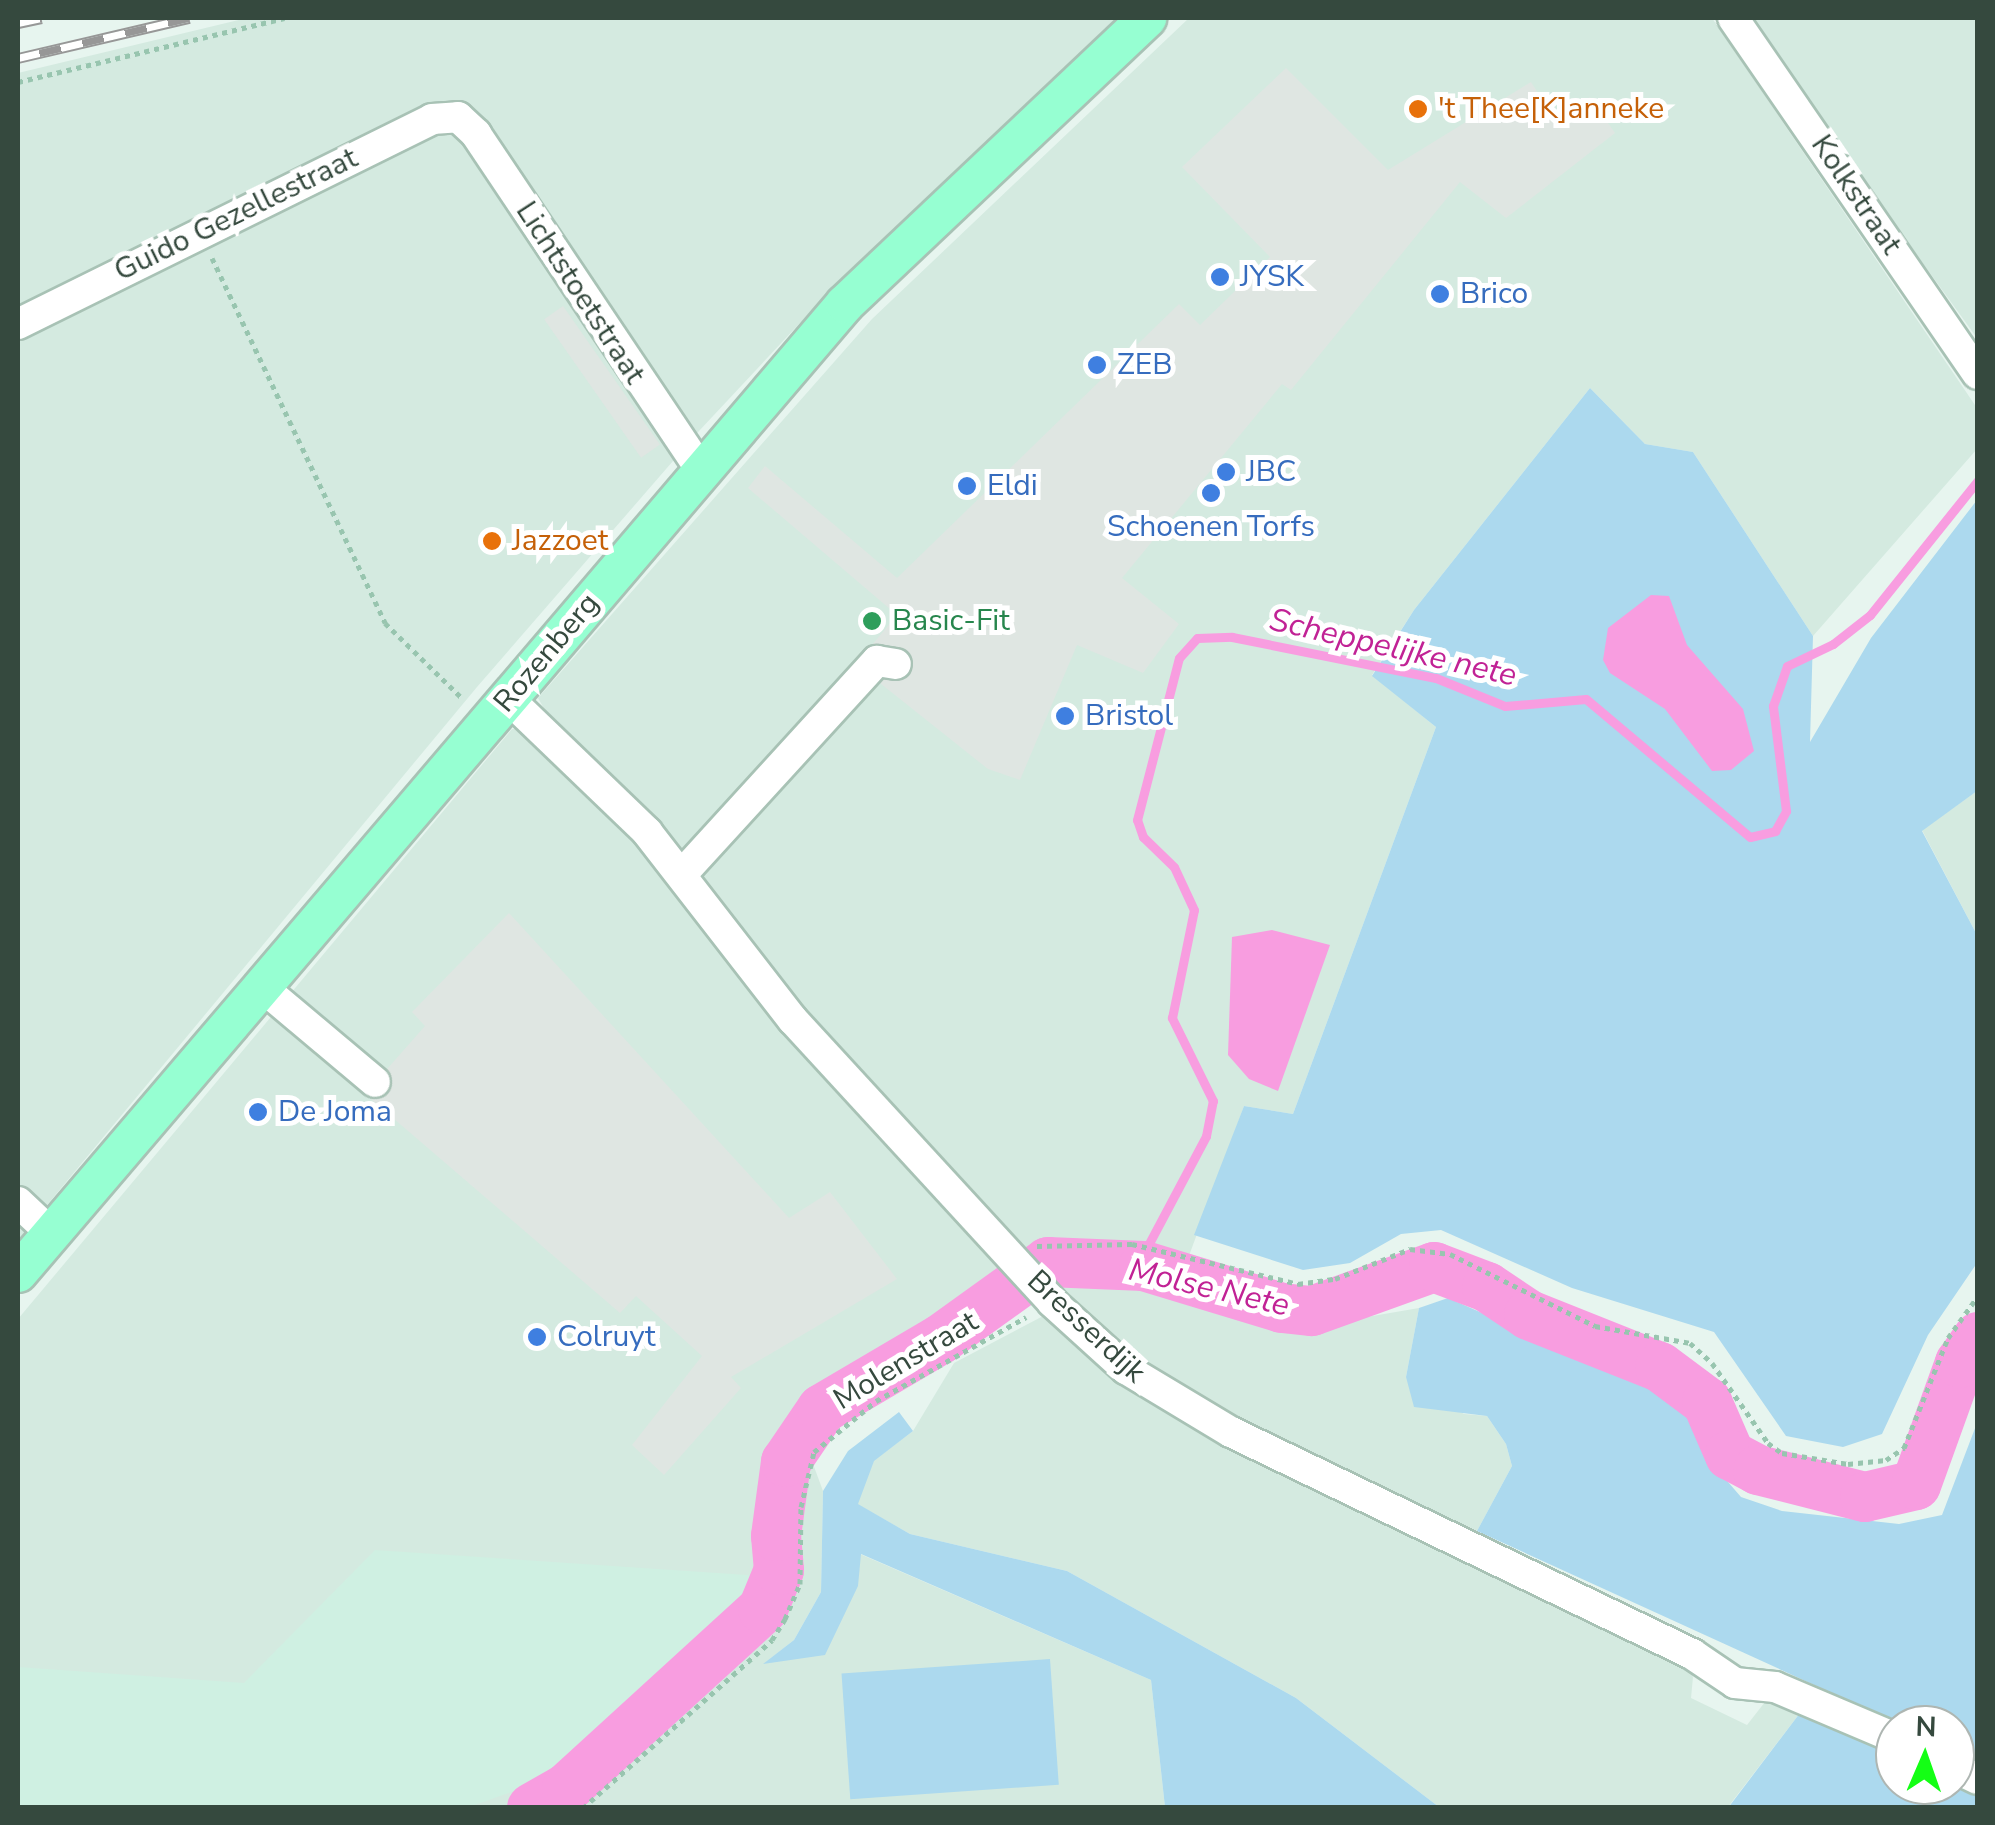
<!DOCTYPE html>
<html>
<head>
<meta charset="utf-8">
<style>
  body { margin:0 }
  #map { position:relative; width:1995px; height:1825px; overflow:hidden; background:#e7f5ef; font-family:"Nunito Sans",sans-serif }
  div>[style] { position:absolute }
  .residential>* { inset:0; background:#d4eae0 }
  .education>* { inset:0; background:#cff0e2 }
  .green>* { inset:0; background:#acd9ee; transform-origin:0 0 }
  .parking>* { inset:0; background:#dfe6e2; transform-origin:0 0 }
  .water>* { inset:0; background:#f89de0 }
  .stream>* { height:9px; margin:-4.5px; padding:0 4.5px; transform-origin:4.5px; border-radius:4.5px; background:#f89de0 }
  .river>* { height:50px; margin:-25px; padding:0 25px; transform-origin:25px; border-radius:25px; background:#f89de0 }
  .path>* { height:5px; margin-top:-2.5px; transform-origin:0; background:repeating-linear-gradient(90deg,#98c5af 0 5px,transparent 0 10px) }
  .roads { filter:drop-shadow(2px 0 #a8c2b5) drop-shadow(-2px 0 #a8c2b5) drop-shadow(0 2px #a8c2b5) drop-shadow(0 -2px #a8c2b5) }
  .minor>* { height:30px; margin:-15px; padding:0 15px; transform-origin:15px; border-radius:15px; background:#fff }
  .major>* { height:38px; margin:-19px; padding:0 19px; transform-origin:19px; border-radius:19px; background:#96ffd2 }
  .rail>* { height:11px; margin-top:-5.5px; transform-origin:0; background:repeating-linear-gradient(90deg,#fff 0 22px,#979797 0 44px); box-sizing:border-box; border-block:2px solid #979797 }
  .dots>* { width:28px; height:28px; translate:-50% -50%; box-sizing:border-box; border:5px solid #fff; border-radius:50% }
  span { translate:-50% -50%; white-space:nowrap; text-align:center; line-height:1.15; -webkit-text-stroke:10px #fff; paint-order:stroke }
  .food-label { font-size:30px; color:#c56008 }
  .left { translate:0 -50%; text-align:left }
  .street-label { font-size:30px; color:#35493e }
  .shop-label { font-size:30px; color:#366cbe }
  .leisure-label { font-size:30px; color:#27864d }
  .water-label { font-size:32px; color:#c12295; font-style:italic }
  .frame { position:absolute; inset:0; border:20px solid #35493e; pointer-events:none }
  .north { position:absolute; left:1875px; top:1705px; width:100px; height:100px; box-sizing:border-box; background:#fff; border:2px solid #aeb6b2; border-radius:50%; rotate:2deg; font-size:28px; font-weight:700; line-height:40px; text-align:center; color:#35493e }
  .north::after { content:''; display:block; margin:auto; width:35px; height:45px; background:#14ff15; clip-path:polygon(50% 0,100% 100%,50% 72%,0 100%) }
</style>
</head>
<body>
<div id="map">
  <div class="residential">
    <div style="clip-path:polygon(247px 18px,1119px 18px,828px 293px,699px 431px,477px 687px,18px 1240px,18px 73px)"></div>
    <div style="clip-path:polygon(1189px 18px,1712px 18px,1977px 408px,1977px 449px,1813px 636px,1693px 452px,1645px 444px,1590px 388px,1414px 610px,1372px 675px,1436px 727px,1293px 1114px,1244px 1106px,1179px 1283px,1264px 1323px,1332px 1323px,1419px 1308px,1406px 1377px,1464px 1414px,1487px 1416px,1506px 1444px,1512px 1466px,1477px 1531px,1176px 1388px,1099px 1332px,808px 1020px,690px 859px,550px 719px,538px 698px,872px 319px)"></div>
    <div style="clip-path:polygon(1747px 18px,1977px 18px,1977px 338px,1864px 182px)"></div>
    <div style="clip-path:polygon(512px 729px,521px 729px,648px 851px,1008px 1269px,847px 1370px,795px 1415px,823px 1491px,821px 1592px,794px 1640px,765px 1663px,794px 1657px,860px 1554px,1151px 1680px,1165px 1807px,18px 1808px,18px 1319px)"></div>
    <div style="clip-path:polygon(1977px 791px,1977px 935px,1922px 830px)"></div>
    <div style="clip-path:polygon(1047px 1314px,1685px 1664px,1693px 1677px,1691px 1698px,1747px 1725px,1772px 1693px,1803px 1709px,1728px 1807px,1439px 1807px,1296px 1698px,1067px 1571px,910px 1534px,857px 1504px,873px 1461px,913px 1431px,954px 1363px)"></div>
  </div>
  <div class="education">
    <div style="clip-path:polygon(375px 1550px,762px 1576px,562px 1774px,469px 1807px,18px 1807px,18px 1667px,244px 1683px)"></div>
  </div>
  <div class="green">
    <div style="clip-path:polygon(1590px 388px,1645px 444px,1693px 452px,1813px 636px,1810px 742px,1871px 638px,1977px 500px,1977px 791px,1922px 831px,1977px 935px,1977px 1263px,1928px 1335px,1882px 1434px,1843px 1447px,1786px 1436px,1714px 1332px,1572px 1288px,1441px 1230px,1401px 1234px,1350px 1263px,1303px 1270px,1194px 1235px,1244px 1106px,1293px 1114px,1436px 727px,1372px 676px,1414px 610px)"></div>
    <div style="clip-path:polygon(1448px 1298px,1658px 1390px,1695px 1420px,1709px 1460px,1741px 1497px,1782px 1511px,1899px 1524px,1942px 1515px,1977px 1423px,1977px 1764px,1955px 1753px,1955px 1725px,1902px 1725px,1477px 1531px,1512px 1466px,1506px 1444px,1487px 1416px,1414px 1407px,1406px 1377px,1419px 1308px)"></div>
    <div style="clip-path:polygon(899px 1412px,913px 1431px,874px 1461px,858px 1504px,910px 1534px,1067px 1571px,1296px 1698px,1439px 1807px,1165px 1807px,1151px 1680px,861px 1554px,858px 1586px,825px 1655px,763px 1664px,794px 1640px,821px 1592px,823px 1491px,848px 1451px)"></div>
    <div style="left:1050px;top:1659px;width:126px;height:209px;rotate:86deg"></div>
    <div style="clip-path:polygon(1803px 1709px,1895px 1752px,1895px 1785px,1955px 1781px,1978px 1795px,1977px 1808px,1728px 1808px)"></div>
  </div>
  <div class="parking">
    <div style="clip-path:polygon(1286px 68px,1388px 170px,1531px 82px,1554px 118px,1590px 97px,1615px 133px,1506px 218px,1460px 182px,1291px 390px,1282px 384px,1122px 578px,1179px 624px,1143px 673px,1077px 645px,1020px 780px,988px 769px,856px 664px,897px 615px,748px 488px,765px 466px,897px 578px,1179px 304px,1200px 325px,1270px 257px,1182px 167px)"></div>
    <div style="left:563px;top:306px;width:169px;height:23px;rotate:55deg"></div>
    <div style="clip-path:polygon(509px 913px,789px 1218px,830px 1192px,897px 1279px,731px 1377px,741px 1388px,664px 1475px,632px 1445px,702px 1356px,636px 1296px,620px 1313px,365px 1094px,425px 1026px,412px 1012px)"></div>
  </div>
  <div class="water">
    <div style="clip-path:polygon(1651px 595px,1669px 596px,1687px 645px,1743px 709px,1754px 751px,1731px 770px,1712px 771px,1665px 709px,1610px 673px,1603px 660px,1608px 628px)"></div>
    <div style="clip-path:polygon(1272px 930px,1330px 945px,1278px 1091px,1249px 1079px,1228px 1055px,1232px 937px)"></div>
  </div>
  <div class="stream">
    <div style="left:1137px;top:1266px;width:147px;rotate:-62deg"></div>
    <div style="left:1206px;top:1136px;width:36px;rotate:-79deg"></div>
    <div style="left:1213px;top:1101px;width:93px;rotate:-116.3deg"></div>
    <div style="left:1172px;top:1018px;width:110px;rotate:-78.5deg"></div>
    <div style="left:1194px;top:910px;width:47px;rotate:-114.9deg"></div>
    <div style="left:1174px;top:867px;width:43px;rotate:-135.9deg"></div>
    <div style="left:1143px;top:837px;width:18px;rotate:-109deg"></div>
    <div style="left:1137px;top:820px;width:167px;rotate:-75.5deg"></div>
    <div style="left:1179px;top:658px;width:27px;rotate:-48deg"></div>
    <div style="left:1197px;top:638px;width:35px;rotate:-2deg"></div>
    <div style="left:1232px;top:637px;width:208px;rotate:11.4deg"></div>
    <div style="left:1436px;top:678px;width:74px;rotate:22.1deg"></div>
    <div style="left:1505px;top:706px;width:81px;rotate:-4.9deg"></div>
    <div style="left:1586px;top:699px;width:214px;rotate:40.1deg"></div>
    <div style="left:1750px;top:837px;width:26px;rotate:-13deg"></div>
    <div style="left:1775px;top:831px;width:23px;rotate:-61deg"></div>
    <div style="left:1786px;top:811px;width:106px;rotate:-97.1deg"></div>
    <div style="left:1773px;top:706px;width:42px;rotate:-70.7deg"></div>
    <div style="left:1787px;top:666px;width:51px;rotate:-25.6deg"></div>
    <div style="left:1833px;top:644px;width:47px;rotate:-38.1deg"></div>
    <div style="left:1870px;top:615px;width:173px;rotate:-51.3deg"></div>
  </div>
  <div class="river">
    <div style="left:532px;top:1808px;width:40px;rotate:-29.7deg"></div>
    <div style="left:567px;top:1788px;width:265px;rotate:-42.4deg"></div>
    <div style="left:763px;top:1609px;width:42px;rotate:-67.7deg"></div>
    <div style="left:779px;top:1570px;width:34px;rotate:-95deg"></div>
    <div style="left:776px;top:1536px;width:75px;rotate:-82.3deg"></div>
    <div style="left:786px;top:1462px;width:64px;rotate:-55.8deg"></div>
    <div style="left:822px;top:1409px;width:138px;rotate:-30.5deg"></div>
    <div style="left:941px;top:1339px;width:132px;rotate:-35.7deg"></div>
    <div style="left:1048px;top:1262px;width:96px;rotate:2.4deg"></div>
    <div style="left:1144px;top:1266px;width:144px;rotate:16.9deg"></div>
    <div style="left:1282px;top:1308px;width:30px;rotate:6deg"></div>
    <div style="left:1312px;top:1311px;width:130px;rotate:-19.8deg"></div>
    <div style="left:1434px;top:1267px;width:57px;rotate:20.7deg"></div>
    <div style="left:1487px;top:1287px;width:50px;rotate:33.7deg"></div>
    <div style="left:1529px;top:1315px;width:141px;rotate:21.7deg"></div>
    <div style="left:1660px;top:1367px;width:59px;rotate:36.7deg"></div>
    <div style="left:1707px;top:1402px;width:58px;rotate:66.5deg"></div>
    <div style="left:1730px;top:1455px;width:32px;rotate:28deg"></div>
    <div style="left:1758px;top:1470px;width:110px;rotate:14.2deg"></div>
    <div style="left:1865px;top:1497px;width:52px;rotate:-13.2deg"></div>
    <div style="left:1916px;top:1485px;width:130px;rotate:-70.2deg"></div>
    <div style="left:1960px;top:1363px;width:32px;rotate:-55deg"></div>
  </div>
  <div class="path">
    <div style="left:18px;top:82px;width:274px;rotate:-13.5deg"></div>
    <div style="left:212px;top:258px;width:404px;rotate:64.6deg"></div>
    <div style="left:385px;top:623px;width:110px;rotate:44.3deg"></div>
    <div style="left:1037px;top:1246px;width:95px;rotate:-1.2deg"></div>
    <div style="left:1132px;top:1244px;width:171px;rotate:13.5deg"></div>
    <div style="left:1298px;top:1284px;width:37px;rotate:-8deg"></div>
    <div style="left:1335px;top:1279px;width:81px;rotate:-21.8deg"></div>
    <div style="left:1410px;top:1249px;width:40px;rotate:7.1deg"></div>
    <div style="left:1450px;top:1254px;width:162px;rotate:26.4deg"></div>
    <div style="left:1595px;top:1326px;width:97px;rotate:10.1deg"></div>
    <div style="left:1690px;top:1343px;width:30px;rotate:42deg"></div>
    <div style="left:1712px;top:1363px;width:98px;rotate:55deg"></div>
    <div style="left:1768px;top:1443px;width:17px;rotate:36deg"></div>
    <div style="left:1782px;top:1453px;width:67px;rotate:9.5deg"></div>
    <div style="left:1848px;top:1464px;width:38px;rotate:-6deg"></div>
    <div style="left:1886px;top:1460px;width:22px;rotate:-34deg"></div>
    <div style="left:1904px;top:1448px;width:118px;rotate:-68.2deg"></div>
    <div style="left:1948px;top:1338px;width:52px;rotate:-54.5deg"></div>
    <div style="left:497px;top:1806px;width:2px;rotate:63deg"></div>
    <div style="left:583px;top:1808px;width:253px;rotate:-41.6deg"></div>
    <div style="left:772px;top:1640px;width:25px;rotate:-58deg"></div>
    <div style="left:785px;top:1619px;width:38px;rotate:-67deg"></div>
    <div style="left:800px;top:1584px;width:77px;rotate:-89.3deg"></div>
    <div style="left:801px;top:1507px;width:57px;rotate:-76.7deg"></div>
    <div style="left:814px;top:1452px;width:80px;rotate:-39.4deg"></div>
    <div style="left:876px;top:1401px;width:172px;rotate:-29.2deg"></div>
  </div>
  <div class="roads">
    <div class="minor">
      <div style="left:1733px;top:18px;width:432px;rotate:55.5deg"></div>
      <div style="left:18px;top:324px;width:462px;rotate:-26.3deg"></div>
      <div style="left:432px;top:119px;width:26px;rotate:-4deg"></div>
      <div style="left:458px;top:117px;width:25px;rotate:43deg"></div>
      <div style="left:476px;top:134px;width:404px;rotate:56.2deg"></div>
      <div style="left:509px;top:699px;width:192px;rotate:43.9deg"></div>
      <div style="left:647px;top:832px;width:238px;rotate:52.2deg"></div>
      <div style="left:793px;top:1020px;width:383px;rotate:47.4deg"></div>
      <div style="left:1052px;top:1302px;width:100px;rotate:42.2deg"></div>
      <div style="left:1126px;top:1369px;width:122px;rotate:31deg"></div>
      <div style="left:1231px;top:1432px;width:512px;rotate:25.71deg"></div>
      <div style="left:1692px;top:1654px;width:52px;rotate:34deg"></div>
      <div style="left:1735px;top:1683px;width:40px;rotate:5.7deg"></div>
      <div style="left:1775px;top:1687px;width:130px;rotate:23deg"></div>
      <div style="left:684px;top:872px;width:286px;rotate:-47.6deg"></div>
      <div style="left:877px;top:661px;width:19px;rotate:9deg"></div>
      <div style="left:263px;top:988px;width:146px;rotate:40deg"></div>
      <div style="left:18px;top:1202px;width:47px;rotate:43.3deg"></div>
      <div style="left:1955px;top:1768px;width:25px;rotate:26deg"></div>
    </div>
    <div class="major">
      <div style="left:18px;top:1273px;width:1274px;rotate:-49.52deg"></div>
      <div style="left:845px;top:304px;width:416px;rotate:-43.4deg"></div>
    </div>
  </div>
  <div class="rail">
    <div style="left:18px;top:23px;width:24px;rotate:-12deg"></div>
    <div style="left:18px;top:58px;width:176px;rotate:-13.2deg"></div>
  </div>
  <div class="dots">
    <div style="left:1418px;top:109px;background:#e8710a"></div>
    <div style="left:1220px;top:277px;background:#3f7fe0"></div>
    <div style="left:1440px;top:294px;background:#3f7fe0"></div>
    <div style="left:1097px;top:365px;background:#3f7fe0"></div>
    <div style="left:1226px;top:472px;background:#3f7fe0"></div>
    <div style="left:967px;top:486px;background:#3f7fe0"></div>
    <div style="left:1211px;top:493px;background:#3f7fe0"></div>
    <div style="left:492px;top:541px;background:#e8710a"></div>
    <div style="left:872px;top:621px;background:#2e9e5b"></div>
    <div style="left:1065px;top:716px;background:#3f7fe0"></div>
    <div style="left:258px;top:1112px;background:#3f7fe0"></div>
    <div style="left:537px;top:1337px;background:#3f7fe0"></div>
  </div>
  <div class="food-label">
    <span class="left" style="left:1438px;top:109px">'t Thee[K]anneke</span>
    <span class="left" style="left:512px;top:541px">Jazzoet</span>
  </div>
  <div class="street-label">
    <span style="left:1856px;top:195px;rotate:56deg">Kolkstraat</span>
    <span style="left:236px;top:215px;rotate:-26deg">Guido Gezellestraat</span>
    <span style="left:580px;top:293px;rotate:57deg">Lichtstoetstraat</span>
    <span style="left:547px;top:653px;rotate:-50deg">Rozenberg</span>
    <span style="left:1086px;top:1327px;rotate:43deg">Bresserdijk</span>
    <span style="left:906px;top:1361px;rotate:-31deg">Molenstraat</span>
  </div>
  <div class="shop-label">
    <span class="left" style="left:1240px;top:277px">JYSK</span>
    <span class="left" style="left:1460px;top:294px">Brico</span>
    <span class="left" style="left:1117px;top:365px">ZEB</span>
    <span class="left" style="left:1246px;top:472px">JBC</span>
    <span class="left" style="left:987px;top:486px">Eldi</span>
    <span style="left:1211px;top:527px">Schoenen Torfs</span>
    <span class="left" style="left:1085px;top:716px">Bristol</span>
    <span class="left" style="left:278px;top:1112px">De Joma</span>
    <span class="left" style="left:557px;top:1337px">Colruyt</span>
  </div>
  <div class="leisure-label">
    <span class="left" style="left:892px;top:621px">Basic-Fit</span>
  </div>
  <div class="water-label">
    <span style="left:1393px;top:648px;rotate:13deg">Scheppelijke nete</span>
    <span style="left:1209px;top:1288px;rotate:13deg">Molse Nete</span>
  </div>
  <div class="frame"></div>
  <div class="north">N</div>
</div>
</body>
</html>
